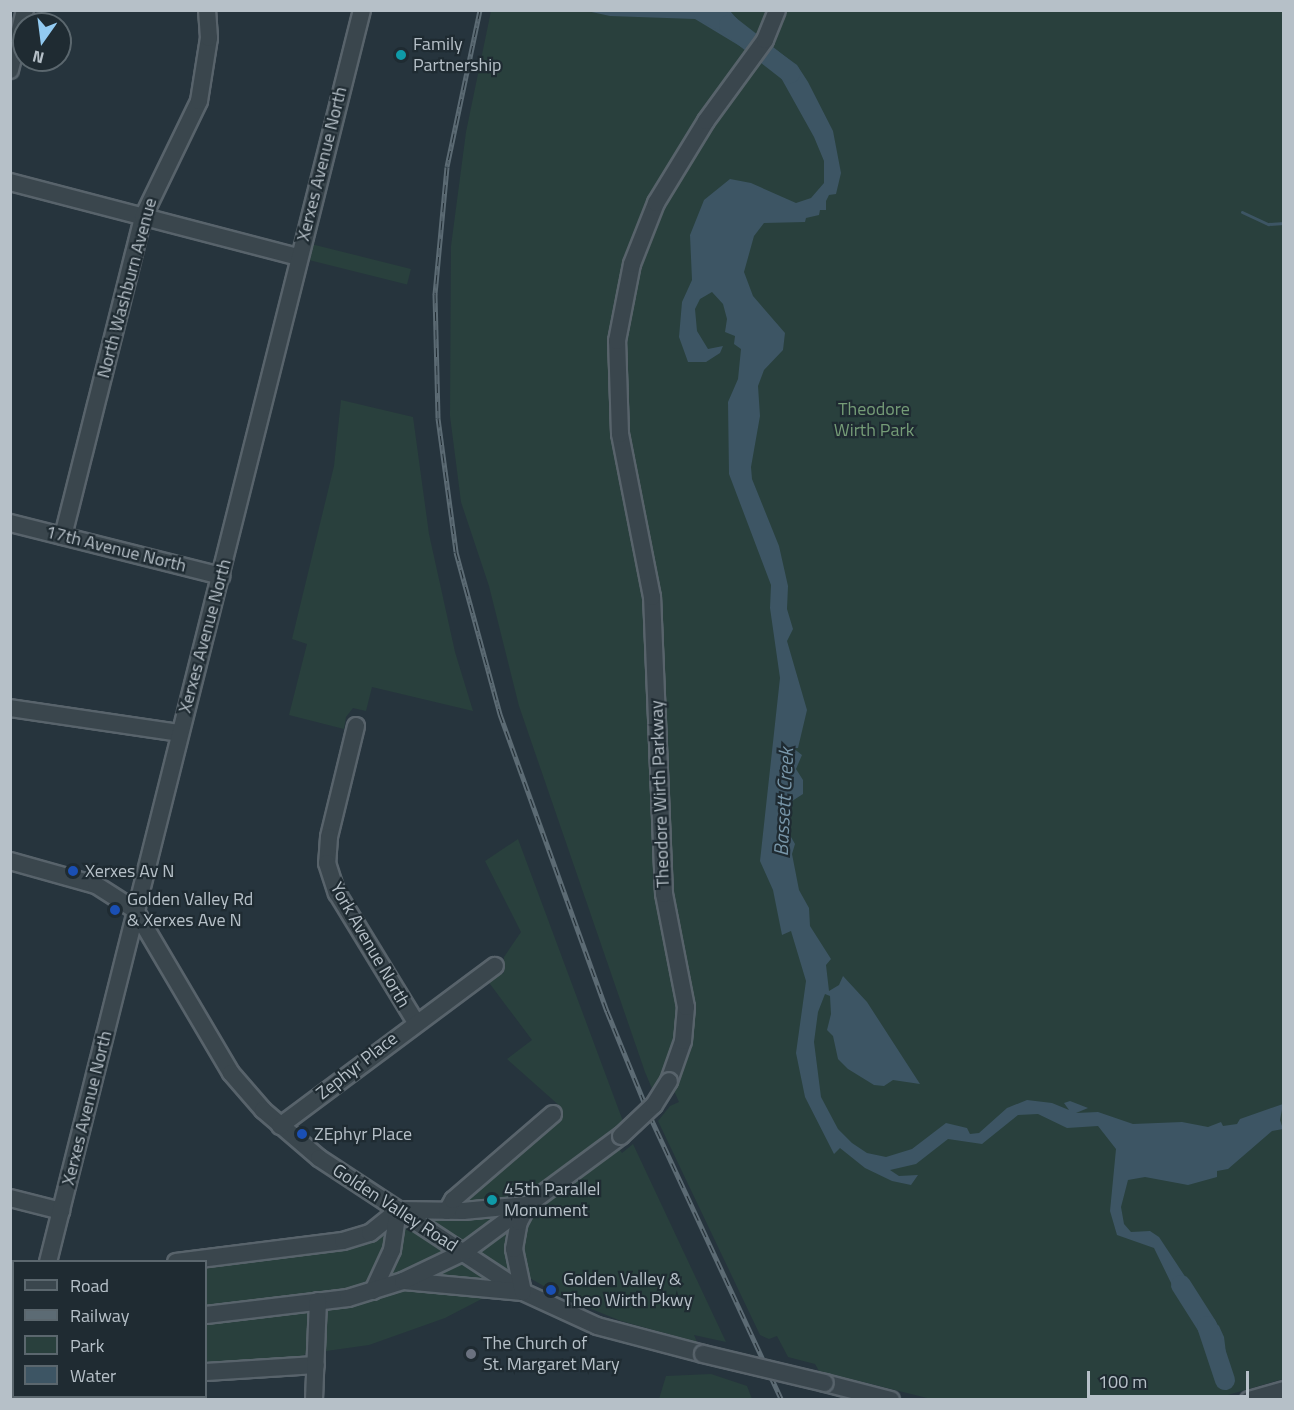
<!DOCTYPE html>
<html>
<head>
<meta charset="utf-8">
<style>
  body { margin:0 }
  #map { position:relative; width:1294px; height:1410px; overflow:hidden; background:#26343d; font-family:"Titillium Web",sans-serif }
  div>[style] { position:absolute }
  .green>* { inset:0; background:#29403d; transform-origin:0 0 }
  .water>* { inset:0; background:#3d5564 }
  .stream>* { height:3px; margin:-1.5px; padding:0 1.5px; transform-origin:1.5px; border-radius:1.5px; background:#3d5564 }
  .river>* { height:20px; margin:-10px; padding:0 10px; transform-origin:10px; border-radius:10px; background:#3d5564 }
  .roads { filter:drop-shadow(2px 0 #58636b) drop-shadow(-2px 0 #58636b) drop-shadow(0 2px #58636b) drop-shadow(0 -2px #58636b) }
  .minor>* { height:16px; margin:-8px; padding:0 8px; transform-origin:8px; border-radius:8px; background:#3a464d }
  .rail>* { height:5px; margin-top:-2.5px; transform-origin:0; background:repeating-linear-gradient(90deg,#1f2b32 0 9px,#5c6b74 0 18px); box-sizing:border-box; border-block:2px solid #5c6b74 }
  .bridges { filter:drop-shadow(2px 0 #58636b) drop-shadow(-2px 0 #58636b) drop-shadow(0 2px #58636b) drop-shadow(0 -2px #58636b) }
  .minor-bridge>* { height:16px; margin:-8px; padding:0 8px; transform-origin:8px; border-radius:8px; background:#3a464d }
  .dots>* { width:16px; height:16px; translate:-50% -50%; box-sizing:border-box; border:3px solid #1f2b32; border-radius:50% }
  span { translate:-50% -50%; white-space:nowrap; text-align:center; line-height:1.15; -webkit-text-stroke:4.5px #1f2b32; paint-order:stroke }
  .poi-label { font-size:18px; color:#b6c0c8 }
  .left { translate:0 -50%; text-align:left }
  .street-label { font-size:18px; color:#b6c0c8 }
  .park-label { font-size:18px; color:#759c77 }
  .water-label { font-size:20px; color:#7896a9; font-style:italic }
  .frame { position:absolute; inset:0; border:12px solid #b6c0c8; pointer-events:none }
  .legend { position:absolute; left:12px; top:1260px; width:195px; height:138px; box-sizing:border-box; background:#1f2b32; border:2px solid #5b676e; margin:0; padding:8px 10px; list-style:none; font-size:18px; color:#b6c0c8 }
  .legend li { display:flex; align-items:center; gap:12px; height:30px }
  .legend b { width:30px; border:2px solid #5b676e }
  .north { position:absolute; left:12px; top:12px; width:60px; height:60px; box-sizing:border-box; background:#1f2b32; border:2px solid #5b676e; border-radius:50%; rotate:194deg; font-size:16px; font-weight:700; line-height:24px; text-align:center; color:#b6c0c8 }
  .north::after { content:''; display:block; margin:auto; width:21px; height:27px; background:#92caf1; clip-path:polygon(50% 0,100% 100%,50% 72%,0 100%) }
  .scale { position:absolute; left:1087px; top:1371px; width:162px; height:27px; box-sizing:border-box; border:3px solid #b6c0c8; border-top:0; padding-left:8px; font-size:18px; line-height:21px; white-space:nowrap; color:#b6c0c8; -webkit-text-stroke:4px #1f2b32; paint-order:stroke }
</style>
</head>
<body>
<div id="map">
  <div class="green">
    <div style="clip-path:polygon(491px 11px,1283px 11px,1283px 1379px,1214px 1399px,931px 1399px,819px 1371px,815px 1364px,788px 1357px,777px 1336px,769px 1339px,760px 1335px,658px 1121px,670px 1106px,679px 1102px,665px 1071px,653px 1091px,645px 1072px,519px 706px,489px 586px,461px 502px,450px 416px,451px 246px,466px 132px)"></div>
    <div style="left:311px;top:244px;width:103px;height:16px;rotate:14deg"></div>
    <div style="clip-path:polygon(341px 400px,413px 417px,429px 534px,455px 652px,473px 711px,372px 687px,366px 711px,353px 708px,346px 717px,344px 729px,289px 715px,307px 644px,292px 639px,334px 466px)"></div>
    <div style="clip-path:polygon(518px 839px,624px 1124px,617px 1146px,622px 1153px,633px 1144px,726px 1342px,694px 1335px,697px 1342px,621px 1321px,567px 1299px,526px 1276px,445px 1318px,369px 1345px,305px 1354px,299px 1359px,206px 1366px,206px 1265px,366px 1242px,445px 1216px,562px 1108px,507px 1059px,532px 1040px,487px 980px,504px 973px,504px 957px,521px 932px,485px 861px)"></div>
    <div style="clip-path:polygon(13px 1304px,14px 1396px,42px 1397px,35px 1399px,11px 1399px)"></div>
    <div style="clip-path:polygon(711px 1374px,747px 1386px,752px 1399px,659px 1399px,666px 1376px)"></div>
  </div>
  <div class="water">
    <div style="clip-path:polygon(587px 11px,730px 11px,752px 36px,743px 48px,695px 19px,610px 16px)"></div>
    <div style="clip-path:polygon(775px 49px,797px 65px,808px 82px,833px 131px,841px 173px,836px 194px,829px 195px,826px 201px,826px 210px,820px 210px,819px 215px,806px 218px,805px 222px,764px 223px,754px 236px,744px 272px,753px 296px,785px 333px,783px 350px,764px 370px,758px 386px,760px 416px,751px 467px,752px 479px,779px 546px,788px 586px,787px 609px,793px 629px,787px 641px,807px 710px,798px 748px,793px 748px,802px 755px,796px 769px,803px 780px,803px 794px,789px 803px,787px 830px,795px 844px,792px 854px,799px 890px,809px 908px,810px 926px,831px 959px,826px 965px,829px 991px,839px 985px,843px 976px,867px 1002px,920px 1084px,893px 1080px,884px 1086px,874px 1085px,848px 1069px,838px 1059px,833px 1036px,827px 1030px,831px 1014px,830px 996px,825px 994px,818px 1012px,814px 1042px,821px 1097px,838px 1129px,852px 1143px,867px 1153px,886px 1157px,912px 1149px,946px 1123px,967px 1128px,970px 1134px,979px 1133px,1007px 1108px,1027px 1100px,1052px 1103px,1069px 1110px,1064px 1103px,1070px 1101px,1088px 1108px,1076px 1113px,1098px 1112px,1133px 1124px,1182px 1122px,1208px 1127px,1221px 1122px,1223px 1126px,1237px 1124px,1240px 1119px,1283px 1104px,1280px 1120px,1283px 1129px,1272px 1131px,1228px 1169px,1217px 1171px,1217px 1177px,1188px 1185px,1145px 1177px,1128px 1180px,1121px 1207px,1124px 1224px,1131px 1232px,1150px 1231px,1159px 1237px,1188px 1281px,1198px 1306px,1192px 1309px,1173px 1287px,1154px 1248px,1117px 1235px,1110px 1211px,1116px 1149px,1098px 1126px,1067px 1128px,1038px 1114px,1018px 1115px,982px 1144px,948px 1139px,916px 1164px,890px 1170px,899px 1176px,918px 1175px,911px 1185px,892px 1181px,865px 1168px,840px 1148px,834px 1154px,805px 1097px,796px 1053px,806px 981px,791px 931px,782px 935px,773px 890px,760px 861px,780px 678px,770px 608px,771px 585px,729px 474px,728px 402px,738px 379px,741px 349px,734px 344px,735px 336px,725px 332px,727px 319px,723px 304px,712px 292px,700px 299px,695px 309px,697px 331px,708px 349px,723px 346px,720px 353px,706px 362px,688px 362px,679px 337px,682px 302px,692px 280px,690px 235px,704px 200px,730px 179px,751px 183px,796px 203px,811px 198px,824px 183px,824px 161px,814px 137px,780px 76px,764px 63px)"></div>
    <div style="clip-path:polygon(1202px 1310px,1219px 1326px,1224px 1337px,1229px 1378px,1221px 1381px,1192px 1315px)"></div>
  </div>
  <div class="stream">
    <div style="left:1242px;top:212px;width:29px;rotate:25deg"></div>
    <div style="left:1268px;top:224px;width:16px;rotate:-4deg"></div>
  </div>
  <div class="river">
    <div style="left:702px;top:10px;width:31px;rotate:29deg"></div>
    <div style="left:729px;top:25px;width:78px;rotate:38.2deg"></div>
    <div style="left:1181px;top:1285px;width:49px;rotate:57.6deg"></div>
    <div style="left:1207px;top:1326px;width:57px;rotate:71.6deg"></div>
  </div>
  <div class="roads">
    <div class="minor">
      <div style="left:10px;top:70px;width:62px;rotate:-76deg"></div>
      <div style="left:10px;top:182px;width:298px;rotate:14.6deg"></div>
      <div style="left:10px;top:523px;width:218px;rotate:14.1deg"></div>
      <div style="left:63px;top:536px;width:329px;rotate:-75.9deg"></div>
      <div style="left:143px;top:217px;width:129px;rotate:-64.2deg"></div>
      <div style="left:199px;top:101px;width:64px;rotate:-81deg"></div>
      <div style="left:209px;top:38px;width:28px;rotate:-94deg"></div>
      <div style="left:10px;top:708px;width:171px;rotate:8.4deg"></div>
      <div style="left:356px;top:726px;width:114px;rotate:103.7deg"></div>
      <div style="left:329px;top:837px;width:26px;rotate:94deg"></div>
      <div style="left:327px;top:863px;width:32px;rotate:72deg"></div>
      <div style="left:337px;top:893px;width:150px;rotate:58.6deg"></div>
      <div style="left:10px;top:861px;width:89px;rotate:15.6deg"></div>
      <div style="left:96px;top:885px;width:46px;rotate:32.7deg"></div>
      <div style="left:135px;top:910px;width:189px;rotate:59.5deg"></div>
      <div style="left:231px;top:1073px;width:49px;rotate:49.1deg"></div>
      <div style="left:263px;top:1110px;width:74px;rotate:40.6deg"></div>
      <div style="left:319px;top:1158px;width:244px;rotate:33.3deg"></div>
      <div style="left:523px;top:1292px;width:81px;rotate:24.7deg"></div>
      <div style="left:597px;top:1326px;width:110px;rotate:14.8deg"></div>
      <div style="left:669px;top:1081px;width:42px;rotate:-70.7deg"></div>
      <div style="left:683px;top:1041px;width:34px;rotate:-85deg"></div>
      <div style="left:686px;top:1007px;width:115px;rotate:-101deg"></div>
      <div style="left:664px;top:894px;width:297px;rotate:-92.3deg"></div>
      <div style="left:652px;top:597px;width:166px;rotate:-101.1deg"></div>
      <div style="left:620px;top:434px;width:93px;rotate:-91.8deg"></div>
      <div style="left:617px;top:341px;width:78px;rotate:-79deg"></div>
      <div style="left:632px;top:264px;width:66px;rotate:-68.5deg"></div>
      <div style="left:656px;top:203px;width:96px;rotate:-58.6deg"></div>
      <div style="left:706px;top:121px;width:100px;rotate:-53.9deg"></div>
      <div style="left:765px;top:40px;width:32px;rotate:-68deg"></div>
      <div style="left:280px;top:1126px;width:268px;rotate:-36.7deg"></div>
      <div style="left:10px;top:1198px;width:53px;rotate:14.3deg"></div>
      <div style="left:398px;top:1210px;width:65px;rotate:0.9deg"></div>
      <div style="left:463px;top:1211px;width:64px;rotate:-5.4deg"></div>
      <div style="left:447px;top:1211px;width:13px;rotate:-61deg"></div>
      <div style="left:453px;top:1200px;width:132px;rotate:-40.7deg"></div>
      <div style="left:48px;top:1262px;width:1291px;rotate:-75.92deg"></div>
      <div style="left:176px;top:1262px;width:168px;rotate:-7.2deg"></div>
      <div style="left:343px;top:1241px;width:28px;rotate:-17deg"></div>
      <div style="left:370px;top:1233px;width:36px;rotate:-39deg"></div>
      <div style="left:404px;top:1281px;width:119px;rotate:5.3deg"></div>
      <div style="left:373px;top:1291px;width:45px;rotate:-65.1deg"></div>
      <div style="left:392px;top:1250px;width:40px;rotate:-81.5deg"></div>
      <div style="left:523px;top:1292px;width:44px;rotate:-101.8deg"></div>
      <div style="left:514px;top:1249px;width:27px;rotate:-80deg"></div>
      <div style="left:519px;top:1222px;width:17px;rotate:-62deg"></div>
      <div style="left:10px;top:1299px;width:4px;rotate:-14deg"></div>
      <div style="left:206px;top:1315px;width:143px;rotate:-6.8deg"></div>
      <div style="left:348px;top:1298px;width:58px;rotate:-17.2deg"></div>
      <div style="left:403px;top:1281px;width:68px;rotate:-25.4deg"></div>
      <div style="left:464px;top:1252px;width:195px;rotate:-36.5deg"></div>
      <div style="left:10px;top:1368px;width:4px;rotate:-27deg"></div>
      <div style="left:206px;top:1372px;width:110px;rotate:-3.6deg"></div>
      <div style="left:825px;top:1383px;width:68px;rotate:14.4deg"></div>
      <div style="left:49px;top:1400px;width:9px;rotate:-27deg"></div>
      <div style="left:314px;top:1400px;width:99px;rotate:-87.7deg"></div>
      <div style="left:1249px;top:1400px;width:36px;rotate:-16deg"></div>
    </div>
  </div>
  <div class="rail">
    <div style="left:480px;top:10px;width:160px;rotate:101.9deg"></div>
    <div style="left:447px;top:167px;width:128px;rotate:95.4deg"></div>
    <div style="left:435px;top:294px;width:124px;rotate:88.6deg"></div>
    <div style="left:438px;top:418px;width:135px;rotate:82.3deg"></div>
    <div style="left:456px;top:552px;width:168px;rotate:74.8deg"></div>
    <div style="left:500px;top:714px;width:316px;rotate:70.2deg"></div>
    <div style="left:607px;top:1011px;width:111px;rotate:67.8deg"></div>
    <div style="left:649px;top:1114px;width:315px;rotate:65.1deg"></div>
  </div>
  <div class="bridges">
    <div class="minor-bridge">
      <div style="left:621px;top:1136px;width:45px;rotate:-43.2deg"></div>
      <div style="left:654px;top:1105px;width:28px;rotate:-58deg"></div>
      <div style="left:703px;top:1354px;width:125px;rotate:13.4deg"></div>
    </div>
  </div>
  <div class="dots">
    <div style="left:401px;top:55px;background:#0f9aa8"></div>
    <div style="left:73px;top:871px;background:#1a4fb4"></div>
    <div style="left:115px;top:910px;background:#1a4fb4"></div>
    <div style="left:302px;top:1134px;background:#1a4fb4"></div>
    <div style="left:492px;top:1200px;background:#0f9aa8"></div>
    <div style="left:551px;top:1290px;background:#1a4fb4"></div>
    <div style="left:471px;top:1354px;background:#6b7280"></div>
  </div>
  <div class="poi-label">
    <span class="left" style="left:413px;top:55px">Family<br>Partnership</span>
    <span class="left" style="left:85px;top:871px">Xerxes Av N</span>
    <span class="left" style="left:127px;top:910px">Golden Valley Rd<br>&amp; Xerxes Ave N</span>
    <span class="left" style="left:314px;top:1134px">ZEphyr Place</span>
    <span class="left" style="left:504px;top:1200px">45th Parallel<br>Monument</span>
    <span class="left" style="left:563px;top:1290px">Golden Valley &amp;<br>Theo Wirth Pkwy</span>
    <span class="left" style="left:483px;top:1354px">The Church of<br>St. Margaret Mary</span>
  </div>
  <div class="street-label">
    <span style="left:322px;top:164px;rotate:-76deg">Xerxes Avenue North</span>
    <span style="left:127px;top:288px;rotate:-75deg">North Washburn Avenue</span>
    <span style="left:116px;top:549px;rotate:14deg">17th Avenue North</span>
    <span style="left:205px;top:636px;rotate:-75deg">Xerxes Avenue North</span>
    <span style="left:660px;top:794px;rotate:-92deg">Theodore Wirth Parkway</span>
    <span style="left:370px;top:945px;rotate:60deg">York Avenue North</span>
    <span style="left:357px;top:1066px;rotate:-38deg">Zephyr Place</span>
    <span style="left:87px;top:1108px;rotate:-76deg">Xerxes Avenue North</span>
    <span style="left:395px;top:1208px;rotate:33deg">Golden Valley Road</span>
  </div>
  <div class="park-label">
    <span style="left:874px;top:420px">Theodore<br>Wirth Park</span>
  </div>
  <div class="water-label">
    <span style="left:783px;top:802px;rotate:-87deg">Bassett Creek</span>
  </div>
  <div class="frame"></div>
  <ul class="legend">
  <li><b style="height:8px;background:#3a464d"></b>Road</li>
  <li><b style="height:8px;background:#5c6b74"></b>Railway</li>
  <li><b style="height:16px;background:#29403d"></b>Park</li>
  <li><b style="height:16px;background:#3d5564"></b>Water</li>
  </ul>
  <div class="north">N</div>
  <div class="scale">100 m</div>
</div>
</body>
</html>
